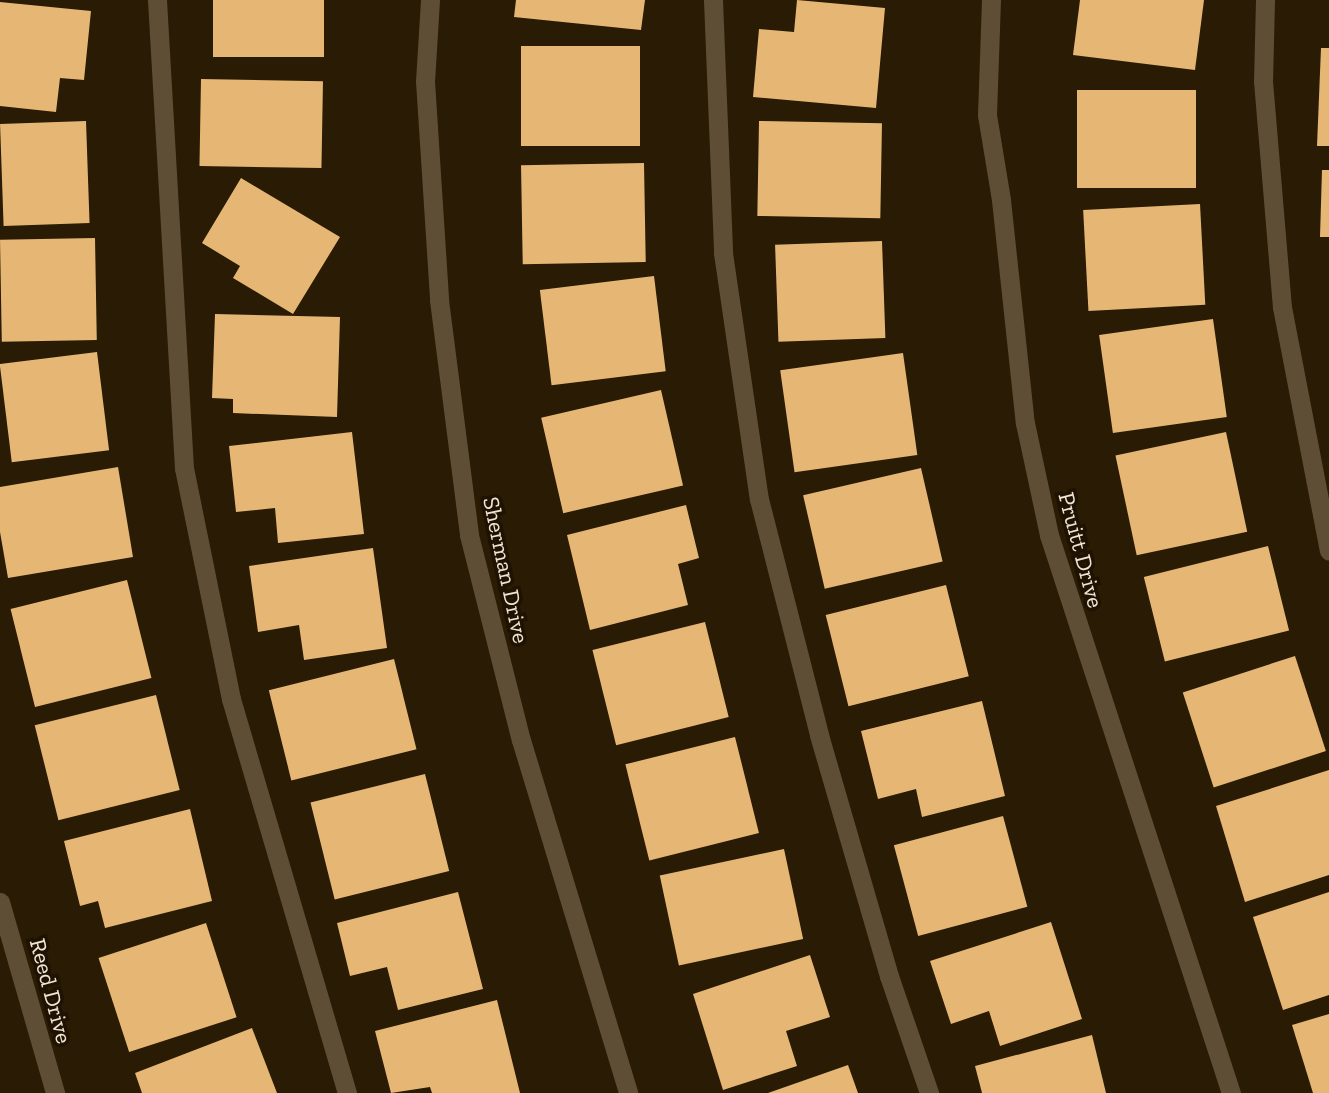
<!DOCTYPE html>
<html>
<head>
<meta charset="utf-8">
<style>
  body { margin:0 }
  #map { position:relative; width:1329px; height:1093px; overflow:hidden; background:#2a1b04; font-family:"Zilla Slab",serif }
  div>[style] { position:absolute }
  .building>* { inset:0; background:#e6b774; transform-origin:0 0 }
  .service>* { height:19px; margin:-9.5px; padding:0 9.5px; transform-origin:9.5px; border-radius:9.5px; background:#5f4e36 }
  .minor>* { height:19px; margin:-9.5px; padding:0 9.5px; transform-origin:9.5px; border-radius:9.5px; background:#5f4e36 }
  span { translate:-50% -50%; white-space:nowrap; text-align:center; line-height:1.15; -webkit-text-stroke:7px #201200; paint-order:stroke }
  .street-label { font-size:23px; color:#efe5d7 }
</style>
</head>
<body>
<div id="map">
  <div class="building">
    <div style="left:213px;top:0;width:111px;height:57px"></div>
    <div style="clip-path:polygon(516px 0,645px 0,641px 30px,514px 17px)"></div>
    <div style="clip-path:polygon(797px 0,885px 8px,876px 108px,753px 97px,759px 29px,794px 32px)"></div>
    <div style="clip-path:polygon(1080px 0,1204px 0,1195px 70px,1073px 55px)"></div>
    <div style="clip-path:polygon(0 2px,91px 11px,84px 80px,60px 78px,56px 112px,0 106px)"></div>
    <div style="left:521px;top:46px;width:119px;height:100px"></div>
    <div style="clip-path:polygon(1321px 48px,1329px 48px,1329px 146px,1317px 146px)"></div>
    <div style="left:201px;top:79px;width:122px;height:87px;rotate:1deg"></div>
    <div style="left:1196px;top:90px;width:98px;height:119px;rotate:90deg"></div>
    <div style="left:86px;top:121px;width:102px;height:86px;rotate:88deg"></div>
    <div style="left:759px;top:121px;width:123px;height:95px;rotate:1deg"></div>
    <div style="left:644px;top:163px;width:99px;height:123px;rotate:89deg"></div>
    <div style="clip-path:polygon(1322px 170px,1329px 170px,1329px 237px,1320px 237px)"></div>
    <div style="clip-path:polygon(241px 178px,340px 237px,293px 314px,233px 278px,240px 266px,202px 243px)"></div>
    <div style="left:1200px;top:204px;width:101px;height:117px;rotate:87deg"></div>
    <div style="left:95px;top:238px;width:102px;height:95px;rotate:89deg"></div>
    <div style="left:882px;top:241px;width:97px;height:107px;rotate:88deg"></div>
    <div style="left:654px;top:276px;width:96px;height:115px;rotate:83deg"></div>
    <div style="clip-path:polygon(215px 314px,340px 317px,337px 417px,233px 413px,233px 399px,212px 398px)"></div>
    <div style="left:1213px;top:319px;width:99px;height:115px;rotate:82deg"></div>
    <div style="left:97px;top:352px;width:99px;height:98px;rotate:83deg"></div>
    <div style="left:903px;top:353px;width:103px;height:124px;rotate:82deg"></div>
    <div style="left:661px;top:390px;width:98px;height:123px;rotate:77deg"></div>
    <div style="clip-path:polygon(352px 432px,364px 534px,278px 543px,275px 508px,236px 512px,229px 446px)"></div>
    <div style="left:1226px;top:432px;width:102px;height:113px;rotate:78deg"></div>
    <div style="clip-path:polygon(118px 467px,133px 557px,8px 578px,0 532px,0 487px)"></div>
    <div style="left:921px;top:468px;width:96px;height:121px;rotate:77deg"></div>
    <div style="clip-path:polygon(686px 505px,699px 558px,678px 564px,688px 605px,590px 630px,567px 535px)"></div>
    <div style="left:1268px;top:546px;width:87px;height:128px;rotate:76deg"></div>
    <div style="clip-path:polygon(373px 548px,387px 648px,304px 660px,299px 625px,258px 632px,249px 566px)"></div>
    <div style="left:127px;top:580px;width:101px;height:120px;rotate:76deg"></div>
    <div style="left:946px;top:585px;width:94px;height:124px;rotate:76deg"></div>
    <div style="left:705px;top:622px;width:98px;height:116px;rotate:76deg"></div>
    <div style="left:1295px;top:656px;width:100px;height:118px;rotate:72deg"></div>
    <div style="left:394px;top:659px;width:93px;height:129px;rotate:76deg"></div>
    <div style="left:156px;top:695px;width:98px;height:125px;rotate:76deg"></div>
    <div style="clip-path:polygon(982px 701px,1005px 796px,922px 817px,916px 789px,878px 799px,861px 731px)"></div>
    <div style="left:735px;top:737px;width:99px;height:113px;rotate:76deg"></div>
    <div style="clip-path:polygon(1329px 770px,1329px 875px,1245px 902px,1216px 806px)"></div>
    <div style="left:425px;top:774px;width:100px;height:118px;rotate:76deg"></div>
    <div style="clip-path:polygon(190px 809px,212px 901px,105px 928px,98px 901px,80px 906px,64px 841px)"></div>
    <div style="left:1003px;top:816px;width:94px;height:113px;rotate:75deg"></div>
    <div style="left:784px;top:849px;width:92px;height:127px;rotate:78deg"></div>
    <div style="clip-path:polygon(458px 892px,483px 989px,398px 1010px,387px 967px,350px 976px,337px 923px)"></div>
    <div style="clip-path:polygon(1329px 892px,1329px 995px,1283px 1010px,1253px 917px)"></div>
    <div style="clip-path:polygon(1051px 922px,1082px 1019px,1000px 1046px,989px 1011px,951px 1024px,930px 961px)"></div>
    <div style="left:206px;top:923px;width:99px;height:113px;rotate:72deg"></div>
    <div style="clip-path:polygon(810px 955px,830px 1017px,786px 1031px,797px 1066px,723px 1090px,693px 994px)"></div>
    <div style="clip-path:polygon(497px 1000px,520px 1093px,432px 1093px,430px 1087px,391px 1093px,375px 1031px)"></div>
    <div style="clip-path:polygon(1329px 1014px,1329px 1093px,1313px 1093px,1292px 1025px)"></div>
    <div style="clip-path:polygon(252px 1028px,277px 1093px,142px 1093px,135px 1073px)"></div>
    <div style="clip-path:polygon(1092px 1035px,1106px 1093px,982px 1093px,975px 1066px)"></div>
    <div style="clip-path:polygon(848px 1065px,858px 1093px,768px 1093px)"></div>
  </div>
  <div class="service">
    <div style="left:157px;top:0;width:469px;rotate:86.7deg"></div>
    <div style="left:184px;top:468px;width:236px;rotate:78.5deg"></div>
    <div style="left:231px;top:699px;width:411px;rotate:73.6deg"></div>
    <div style="left:713px;top:0;width:253px;rotate:87.7deg"></div>
    <div style="left:723px;top:253px;width:249px;rotate:81.7deg"></div>
    <div style="left:759px;top:499px;width:244px;rotate:75.7deg"></div>
    <div style="left:819px;top:735px;width:251px;rotate:73.8deg"></div>
    <div style="left:889px;top:976px;width:124px;rotate:71.1deg"></div>
    <div style="left:1265px;top:0;width:81px;rotate:91.4deg"></div>
    <div style="left:1263px;top:81px;width:227px;rotate:85.2deg"></div>
    <div style="left:1282px;top:307px;width:248px;rotate:79.1deg"></div>
  </div>
  <div class="minor">
    <div style="left:430px;top:0;width:81px;rotate:93.5deg"></div>
    <div style="left:425px;top:81px;width:219px;rotate:86.3deg"></div>
    <div style="left:439px;top:300px;width:237px;rotate:82.7deg"></div>
    <div style="left:469px;top:535px;width:211px;rotate:75.8deg"></div>
    <div style="left:521px;top:740px;width:369px;rotate:73.1deg"></div>
    <div style="left:991px;top:0;width:115px;rotate:92deg"></div>
    <div style="left:987px;top:115px;width:86px;rotate:80.6deg"></div>
    <div style="left:1001px;top:200px;width:224px;rotate:83.9deg"></div>
    <div style="left:1025px;top:423px;width:115px;rotate:77.9deg"></div>
    <div style="left:1049px;top:535px;width:587px;rotate:71.94deg"></div>
    <div style="left:0;top:902px;width:199px;rotate:73.9deg"></div>
  </div>
  <div class="street-label">
    <span style="left:1081px;top:550px;rotate:75deg">Pruitt Drive</span>
    <span style="left:506px;top:570px;rotate:78deg">Sherman Drive</span>
    <span style="left:51px;top:991px;rotate:75deg">Reed Drive</span>
  </div>
</div>
</body>
</html>
